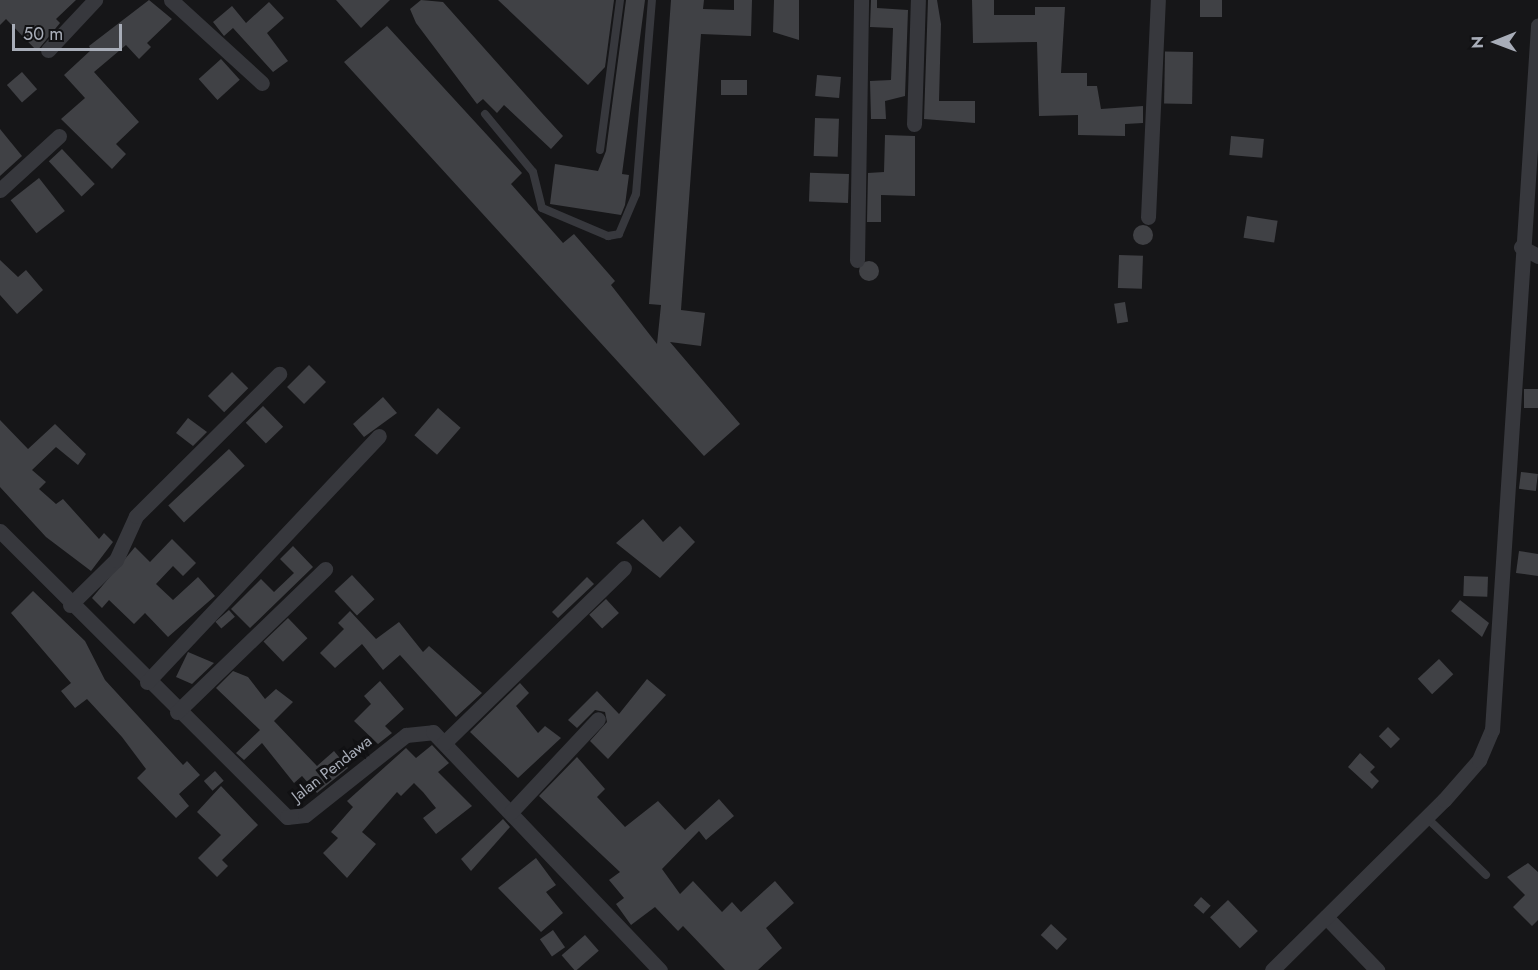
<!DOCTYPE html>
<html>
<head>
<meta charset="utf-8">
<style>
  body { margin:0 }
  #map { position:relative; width:1538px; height:970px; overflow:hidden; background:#161618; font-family:Jost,sans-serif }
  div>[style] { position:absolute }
  .building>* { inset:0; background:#404145; transform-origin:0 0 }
  .round { border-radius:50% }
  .service>* { height:8px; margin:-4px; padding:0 4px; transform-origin:4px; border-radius:4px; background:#37383d }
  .minor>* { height:15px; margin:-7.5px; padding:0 7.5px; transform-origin:7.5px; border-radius:7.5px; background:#37383d }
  span { translate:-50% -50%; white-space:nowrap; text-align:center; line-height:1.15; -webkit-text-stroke:6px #111113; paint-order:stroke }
  .street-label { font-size:16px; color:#a8adb8 }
  .north { position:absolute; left:1466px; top:12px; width:60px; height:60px; -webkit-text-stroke:4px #111113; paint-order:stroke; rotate:269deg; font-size:16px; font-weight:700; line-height:24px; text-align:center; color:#a8adb8 }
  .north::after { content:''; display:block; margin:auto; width:21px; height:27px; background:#a8adb8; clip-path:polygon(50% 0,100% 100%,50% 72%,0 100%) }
  .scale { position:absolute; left:12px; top:24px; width:110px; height:27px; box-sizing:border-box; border:3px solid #a8adb8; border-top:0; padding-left:8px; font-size:18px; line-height:21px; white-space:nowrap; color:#a8adb8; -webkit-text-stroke:4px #111113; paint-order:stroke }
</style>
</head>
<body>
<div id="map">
  <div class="building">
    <div style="clip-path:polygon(0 0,76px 0,56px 19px,60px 23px,37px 51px,6px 19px,0 25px)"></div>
    <div style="clip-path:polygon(149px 0,172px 19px,147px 43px,151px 47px,139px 59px,126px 45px,94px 72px,139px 122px,116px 144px,126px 154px,112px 169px,61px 119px,85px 98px,64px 75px,91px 50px,89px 46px)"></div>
    <div style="clip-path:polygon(336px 0,390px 0,361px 28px)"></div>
    <div style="clip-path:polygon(421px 0,443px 2px,541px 112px,563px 136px,551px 149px,504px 105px,497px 113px,483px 99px,477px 104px,416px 23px,410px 9px)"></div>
    <div style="clip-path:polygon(498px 0,614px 0,605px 67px,588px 85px)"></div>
    <div style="clip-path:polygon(626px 0,645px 0,622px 174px,629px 175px,625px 205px,621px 215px,550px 204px,555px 164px,598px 171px,606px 151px)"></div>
    <div style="clip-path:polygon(671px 0,704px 0,703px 9px,734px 10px,734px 0,752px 0,751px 36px,701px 34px,681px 310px,705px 313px,701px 346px,670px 342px,740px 424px,704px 456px,344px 62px,387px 26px,522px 173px,511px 184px,563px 243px,574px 234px,615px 281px,611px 285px,657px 344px,661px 305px,649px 304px)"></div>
    <div style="clip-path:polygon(774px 0,799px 0,799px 40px,773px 32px)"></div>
    <div style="clip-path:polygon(871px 0,877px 0,877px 8px,908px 10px,905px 96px,885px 101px,886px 119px,871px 119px,870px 81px,891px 80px,893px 28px,870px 27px)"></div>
    <div style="clip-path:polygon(928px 0,937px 0,941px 24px,939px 101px,975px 101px,975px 123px,924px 119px)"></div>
    <div style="clip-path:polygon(972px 0,994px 0,994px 15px,1035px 15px,1035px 7px,1065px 7px,1061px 73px,1087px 73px,1087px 86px,1097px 86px,1101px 109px,1143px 106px,1143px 123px,1125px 124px,1125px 136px,1078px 135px,1078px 115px,1039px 116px,1037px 42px,973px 43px)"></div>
    <div style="left:1200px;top:0;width:22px;height:17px"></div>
    <div style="clip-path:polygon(269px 2px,284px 18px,267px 33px,288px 61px,273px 72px,233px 28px,224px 36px,213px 22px,232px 6px,246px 23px)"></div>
    <div style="left:1193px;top:52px;width:52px;height:28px;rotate:91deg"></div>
    <div style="left:221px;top:59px;width:28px;height:30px;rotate:48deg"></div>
    <div style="left:22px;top:72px;width:23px;height:20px;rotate:49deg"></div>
    <div style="left:817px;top:75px;width:24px;height:21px;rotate:5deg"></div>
    <div style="left:721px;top:80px;width:26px;height:15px"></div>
    <div style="left:815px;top:118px;width:24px;height:38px;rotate:2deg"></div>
    <div style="clip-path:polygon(0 129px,22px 156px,0 176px)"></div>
    <div style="clip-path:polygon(885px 135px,915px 136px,915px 196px,881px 195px,881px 222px,867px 222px,868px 173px,884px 172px)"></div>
    <div style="left:1231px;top:136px;width:33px;height:19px;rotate:5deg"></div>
    <div style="left:62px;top:149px;width:48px;height:18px;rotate:47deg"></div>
    <div style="left:849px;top:174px;width:29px;height:39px;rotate:92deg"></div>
    <div style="left:39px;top:178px;width:42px;height:36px;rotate:52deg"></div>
    <div style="left:1247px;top:216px;width:31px;height:22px;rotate:9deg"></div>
    <div class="round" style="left:1133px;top:225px;width:20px;height:20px"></div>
    <div style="left:1119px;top:255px;width:24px;height:33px;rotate:2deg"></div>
    <div style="clip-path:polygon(0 260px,18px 277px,26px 270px,43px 290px,17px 314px,0 295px)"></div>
    <div class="round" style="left:859px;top:261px;width:20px;height:20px"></div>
    <div style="left:1125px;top:302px;width:20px;height:11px;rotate:81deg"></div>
    <div style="left:309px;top:365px;width:24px;height:31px;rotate:45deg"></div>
    <div style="left:232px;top:372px;width:23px;height:34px;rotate:45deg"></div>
    <div style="left:1524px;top:389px;width:14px;height:19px"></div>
    <div style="clip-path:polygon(383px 397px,397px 413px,364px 437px,353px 424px)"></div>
    <div style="left:263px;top:406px;width:29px;height:24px;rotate:46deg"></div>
    <div style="left:438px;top:408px;width:30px;height:36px;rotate:41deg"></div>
    <div style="clip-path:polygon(188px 418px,207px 432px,193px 446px,176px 433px)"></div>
    <div style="clip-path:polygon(0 420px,28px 449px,55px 424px,86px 454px,78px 465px,56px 447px,32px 470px,46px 482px,39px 489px,56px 504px,63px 499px,99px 539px,104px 533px,113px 542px,91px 571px,46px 537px,0 487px)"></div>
    <div style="left:229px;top:449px;width:23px;height:83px;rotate:47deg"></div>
    <div style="left:1521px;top:472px;width:17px;height:17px;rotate:7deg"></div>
    <div style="clip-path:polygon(643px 519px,663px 542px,680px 526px,695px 542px,660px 578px,616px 543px)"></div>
    <div style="clip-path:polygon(172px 539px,196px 563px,183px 576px,173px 566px,156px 584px,173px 600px,198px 577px,215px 596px,168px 637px,145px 613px,134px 624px,109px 600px,102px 608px,92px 598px,135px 547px,150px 562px)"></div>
    <div style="clip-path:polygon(293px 546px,313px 567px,250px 628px,231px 609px,261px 579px,274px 592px,294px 573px,280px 559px)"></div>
    <div style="clip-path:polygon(1519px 551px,1538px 554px,1538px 576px,1516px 573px)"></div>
    <div style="left:352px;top:575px;width:33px;height:24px;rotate:47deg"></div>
    <div style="left:1464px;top:576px;width:24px;height:20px;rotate:2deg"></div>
    <div style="clip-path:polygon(587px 577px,594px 584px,558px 618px,552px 612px)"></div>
    <div style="clip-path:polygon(33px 591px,85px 641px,105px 680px,183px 765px,187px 761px,200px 775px,179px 794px,189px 806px,176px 818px,137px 778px,146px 769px,122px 737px,87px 699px,75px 708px,61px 691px,71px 683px,11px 613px)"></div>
    <div style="left:606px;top:599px;width:19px;height:23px;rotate:47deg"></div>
    <div style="clip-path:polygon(1460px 600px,1489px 623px,1482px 637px,1451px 611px)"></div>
    <div style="left:229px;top:610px;width:9px;height:18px;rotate:49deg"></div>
    <div style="clip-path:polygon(350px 611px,376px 639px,399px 622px,423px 652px,429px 646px,482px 693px,456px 717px,400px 655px,383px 670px,362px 644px,335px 668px,320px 653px,344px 629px,338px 623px)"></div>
    <div style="left:288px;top:618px;width:28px;height:34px;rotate:46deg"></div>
    <div style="clip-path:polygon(188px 652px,214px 663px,192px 684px,176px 677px)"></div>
    <div style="left:1439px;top:659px;width:21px;height:29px;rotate:47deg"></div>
    <div style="clip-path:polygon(233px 671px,248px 677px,265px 699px,276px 689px,293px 702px,274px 721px,317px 766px,334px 751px,348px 768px,317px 793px,302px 776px,294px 783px,262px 743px,244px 760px,236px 753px,260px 730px,216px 688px)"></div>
    <div style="clip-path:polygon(647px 679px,666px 695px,608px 759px,590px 741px,607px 722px,605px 712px,595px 710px,577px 728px,568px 720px,597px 691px,619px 714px)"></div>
    <div style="clip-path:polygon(380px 681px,404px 709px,385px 726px,392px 733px,378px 744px,354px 721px,371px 704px,364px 696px)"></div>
    <div style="clip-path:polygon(520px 683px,529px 693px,516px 706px,538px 733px,545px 726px,561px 738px,518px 778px,470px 732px)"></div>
    <div style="left:1388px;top:727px;width:17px;height:13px;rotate:45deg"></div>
    <div style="clip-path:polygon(432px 745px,449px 763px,438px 772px,472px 806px,436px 834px,423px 818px,436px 808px,423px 792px,414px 783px,401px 796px,397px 792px,362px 832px,376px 844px,347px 878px,323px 853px,338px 838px,331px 832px,353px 807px,347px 801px,406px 748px,416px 758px)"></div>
    <div style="clip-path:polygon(1360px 753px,1375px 767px,1370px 772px,1379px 781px,1372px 789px,1348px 767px)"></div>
    <div style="clip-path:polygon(577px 757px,605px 789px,597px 797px,625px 827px,658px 801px,685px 830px,719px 799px,734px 816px,706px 840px,699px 831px,662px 869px,680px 894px,693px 881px,722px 912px,732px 902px,741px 912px,775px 881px,794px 903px,766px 928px,782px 948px,758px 970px,725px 970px,683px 926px,678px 931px,655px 907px,631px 925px,616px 904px,624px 898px,609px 880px,620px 872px,539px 796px)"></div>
    <div style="left:215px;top:771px;width:13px;height:15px;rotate:48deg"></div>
    <div style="clip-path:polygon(221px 786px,258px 825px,222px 860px,228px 866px,217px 877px,198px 858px,221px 835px,197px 812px)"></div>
    <div style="clip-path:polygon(503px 819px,510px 827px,471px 871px,461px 859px)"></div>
    <div style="clip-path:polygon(536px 858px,556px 885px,546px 892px,563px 913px,541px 932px,498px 888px)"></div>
    <div style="clip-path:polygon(1528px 863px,1538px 872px,1538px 920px,1532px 926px,1513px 907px,1525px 895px,1507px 877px)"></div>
    <div style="left:1201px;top:897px;width:13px;height:11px;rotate:42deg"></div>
    <div style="left:1228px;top:900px;width:43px;height:25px;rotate:46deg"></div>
    <div style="left:1051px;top:924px;width:22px;height:15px;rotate:43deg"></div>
    <div style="left:553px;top:930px;width:21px;height:16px;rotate:55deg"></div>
    <div style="left:585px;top:935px;width:21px;height:31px;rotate:49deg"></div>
  </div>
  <div class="service">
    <div style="left:485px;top:114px;width:75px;rotate:50.4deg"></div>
    <div style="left:533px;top:172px;width:37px;rotate:76deg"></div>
    <div style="left:542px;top:208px;width:72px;rotate:23deg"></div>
    <div style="left:608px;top:236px;width:11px;rotate:-10deg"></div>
    <div style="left:619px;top:234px;width:43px;rotate:-67deg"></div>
    <div style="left:636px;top:194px;width:195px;rotate:-85.3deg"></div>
    <div style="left:600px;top:150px;width:151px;rotate:-82.4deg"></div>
    <div style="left:1427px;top:818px;width:82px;rotate:44deg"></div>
  </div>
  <div class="minor">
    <div style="left:171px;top:0;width:123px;rotate:42.4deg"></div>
    <div style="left:48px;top:50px;width:69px;rotate:-46.8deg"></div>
    <div style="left:914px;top:124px;width:124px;rotate:-88.2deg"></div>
    <div style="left:0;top:190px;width:80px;rotate:-42.5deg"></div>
    <div style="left:1148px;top:217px;width:217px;rotate:-87.4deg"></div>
    <div style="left:1521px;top:247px;width:19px;rotate:28deg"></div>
    <div style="left:857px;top:260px;width:260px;rotate:-89.1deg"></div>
    <div style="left:0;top:531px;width:405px;rotate:44.9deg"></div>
    <div style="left:287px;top:817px;width:18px;rotate:-6deg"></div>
    <div style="left:305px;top:815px;width:129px;rotate:-38.4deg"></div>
    <div style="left:406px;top:735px;width:27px;rotate:-6deg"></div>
    <div style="left:433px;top:732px;width:329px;rotate:46.4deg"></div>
    <div style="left:70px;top:605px;width:64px;rotate:-44.4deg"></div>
    <div style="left:116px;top:560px;width:48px;rotate:-65.6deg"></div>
    <div style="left:136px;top:516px;width:202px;rotate:-44.8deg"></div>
    <div style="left:147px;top:682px;width:338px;rotate:-46.7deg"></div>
    <div style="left:177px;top:712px;width:206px;rotate:-44deg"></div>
    <div style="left:444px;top:743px;width:251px;rotate:-44.2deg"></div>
    <div style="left:511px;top:812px;width:127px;rotate:-46.9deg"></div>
    <div style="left:1326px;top:917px;width:74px;rotate:46.1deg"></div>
    <div style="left:1272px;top:970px;width:242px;rotate:-44.7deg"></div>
    <div style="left:1444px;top:800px;width:53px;rotate:-48.8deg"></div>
    <div style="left:1479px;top:760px;width:33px;rotate:-67deg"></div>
    <div style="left:1492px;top:730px;width:706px;rotate:-86.26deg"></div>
  </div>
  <div class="street-label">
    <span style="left:332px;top:769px;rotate:-38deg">Jalan Pendawa</span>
  </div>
  <div class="north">N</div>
  <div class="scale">50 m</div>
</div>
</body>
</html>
